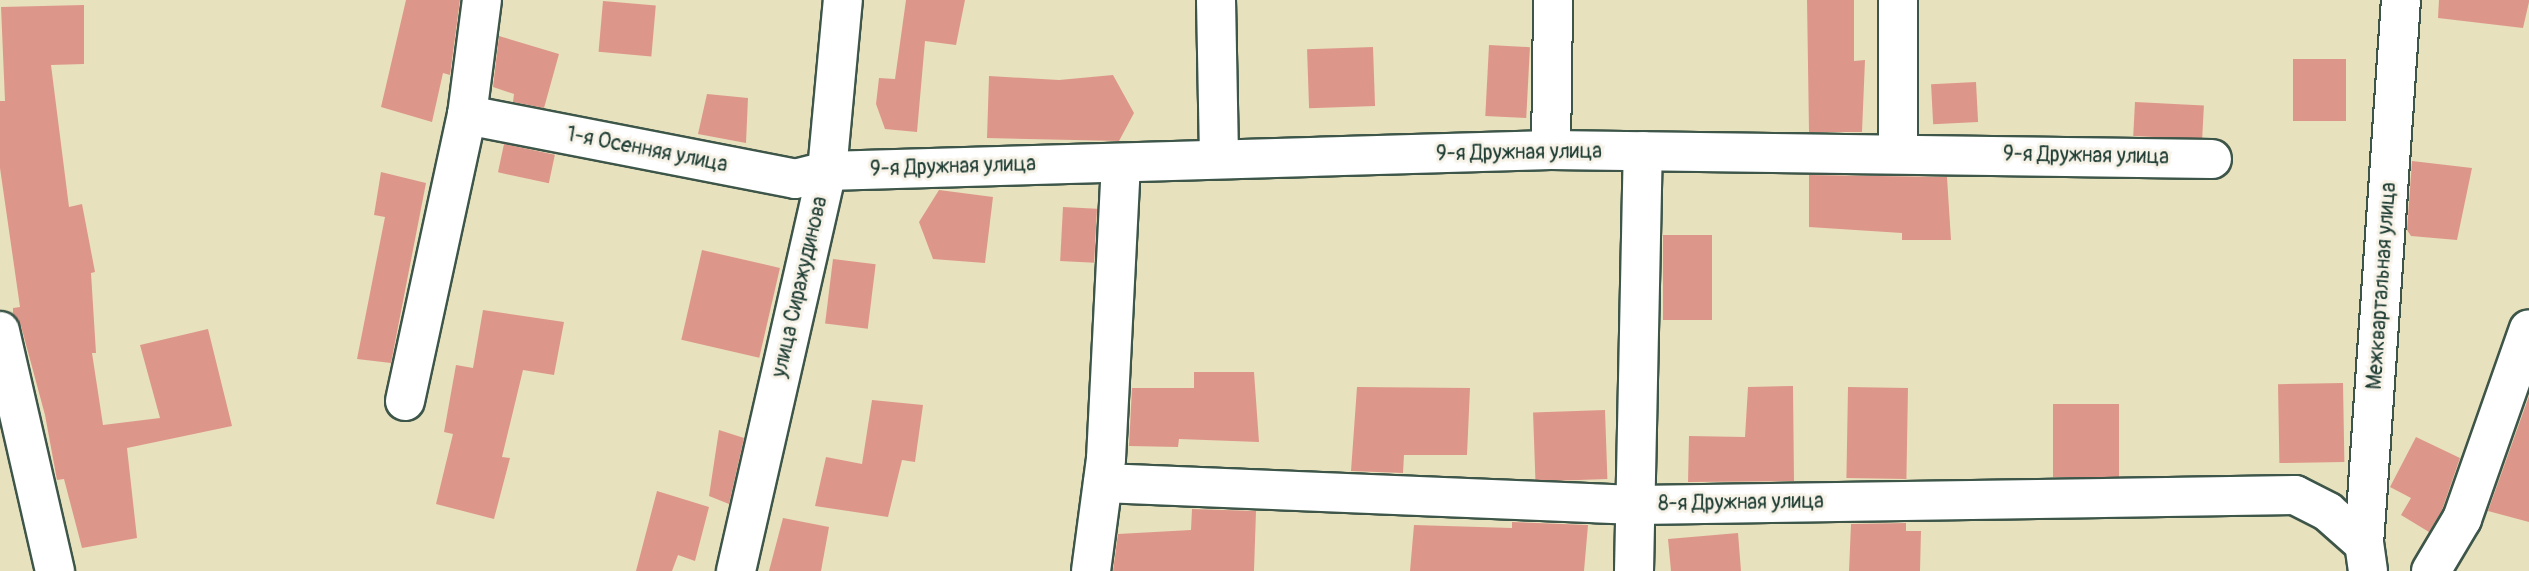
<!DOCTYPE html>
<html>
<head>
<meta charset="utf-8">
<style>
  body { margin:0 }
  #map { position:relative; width:2529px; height:571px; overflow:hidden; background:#e8e1be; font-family:Pangolin,sans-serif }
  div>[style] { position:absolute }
  .building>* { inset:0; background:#dd978a; transform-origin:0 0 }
  .roads { filter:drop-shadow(2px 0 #3d5649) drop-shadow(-2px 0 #3d5649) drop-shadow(0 2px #3d5649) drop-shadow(0 -2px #3d5649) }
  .minor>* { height:38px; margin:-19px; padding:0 19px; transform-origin:19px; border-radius:19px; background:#fff }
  span { translate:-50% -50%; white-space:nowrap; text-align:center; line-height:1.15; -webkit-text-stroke:6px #f7f3e8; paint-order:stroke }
  .street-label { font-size:21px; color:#1f3d34 }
</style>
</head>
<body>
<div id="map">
  <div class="building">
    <div style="clip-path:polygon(406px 0,460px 0,450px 75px,443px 73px,432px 122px,381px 107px)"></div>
    <div style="clip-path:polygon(906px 0,965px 0,956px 45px,925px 41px,917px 132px,885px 129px,876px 104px,879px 78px,895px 79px)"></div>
    <div style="clip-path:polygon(1807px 0,1854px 0,1854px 61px,1865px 60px,1862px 132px,1809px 132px)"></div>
    <div style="clip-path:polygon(2439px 0,2529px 0,2529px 2px,2523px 28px,2438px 18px)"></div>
    <div style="left:603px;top:1px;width:53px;height:51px;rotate:5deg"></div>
    <div style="clip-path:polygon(84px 5px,84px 64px,51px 65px,69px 207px,82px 204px,95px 272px,91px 273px,96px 353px,92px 353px,103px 425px,160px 418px,140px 345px,208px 329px,232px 426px,127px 448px,137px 538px,82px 548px,64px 479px,57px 480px,45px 415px,21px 326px,13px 314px,13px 308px,20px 307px,0 168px,0 101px,5px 101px,1px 7px)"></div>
    <div style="clip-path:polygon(499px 36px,559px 54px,544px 108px,513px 102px,514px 94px,493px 87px)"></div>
    <div style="left:1489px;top:45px;width:41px;height:71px;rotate:3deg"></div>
    <div style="left:1373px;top:47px;width:59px;height:66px;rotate:88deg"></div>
    <div style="left:2346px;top:59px;width:62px;height:53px;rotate:90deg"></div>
    <div style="clip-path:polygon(1113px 75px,1134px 113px,1119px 141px,987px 138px,989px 76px,1059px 80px)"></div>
    <div style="left:1976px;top:82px;width:40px;height:45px;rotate:87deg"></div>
    <div style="clip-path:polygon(707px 94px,748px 98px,746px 143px,698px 134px)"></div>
    <div style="left:2135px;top:102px;width:69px;height:34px;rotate:3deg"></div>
    <div style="left:504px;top:144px;width:52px;height:29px;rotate:12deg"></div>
    <div style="clip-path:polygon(2412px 161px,2472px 168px,2457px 240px,2411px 236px,2407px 230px)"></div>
    <div style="clip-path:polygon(381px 172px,426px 183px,391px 363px,357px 359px,385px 217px,374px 215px)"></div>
    <div style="clip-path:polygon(1809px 175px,1947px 177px,1951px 240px,1902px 240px,1902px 233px,1809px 227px)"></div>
    <div style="clip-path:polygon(939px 190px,993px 197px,985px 263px,933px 259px,919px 222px)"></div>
    <div style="left:1063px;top:207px;width:34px;height:54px;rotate:3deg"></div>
    <div style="left:1663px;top:235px;width:49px;height:85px"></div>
    <div style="left:702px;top:250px;width:80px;height:92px;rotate:13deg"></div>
    <div style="left:833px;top:259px;width:43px;height:65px;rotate:7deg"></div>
    <div style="clip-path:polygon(483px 310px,564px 322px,554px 375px,523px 370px,502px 457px,510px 458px,494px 519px,436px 504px,453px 434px,444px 432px,456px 365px,473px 368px)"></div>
    <div style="clip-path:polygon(1194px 372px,1254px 372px,1259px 442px,1179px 439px,1178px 447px,1129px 446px,1132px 388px,1194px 388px)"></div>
    <div style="left:2343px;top:383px;width:79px;height:65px;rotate:89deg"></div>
    <div style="clip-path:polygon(1793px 386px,1794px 481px,1688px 482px,1689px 436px,1745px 437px,1748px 387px)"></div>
    <div style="clip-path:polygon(1357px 387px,1470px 388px,1467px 455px,1404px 455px,1403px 473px,1351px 471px)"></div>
    <div style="left:1908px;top:388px;width:91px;height:60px;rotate:91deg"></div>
    <div style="clip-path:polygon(2529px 396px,2529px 522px,2488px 511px)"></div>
    <div style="clip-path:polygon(872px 400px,923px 405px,915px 462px,902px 460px,888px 517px,815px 506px,826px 457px,862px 464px)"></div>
    <div style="left:2053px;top:404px;width:66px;height:73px"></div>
    <div style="left:1605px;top:410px;width:69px;height:72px;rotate:88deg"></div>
    <div style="clip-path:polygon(719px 430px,744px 438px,729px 504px,709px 496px)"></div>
    <div style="clip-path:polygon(2416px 437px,2460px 458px,2442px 510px,2429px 532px,2401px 515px,2411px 498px,2390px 487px)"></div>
    <div style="clip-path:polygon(657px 491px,709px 507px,695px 561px,678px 555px,672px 571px,636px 571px)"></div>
    <div style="clip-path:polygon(1192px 509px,1256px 511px,1254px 571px,1113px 571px,1118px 534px,1191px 530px)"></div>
    <div style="clip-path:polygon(783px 518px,829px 527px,821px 571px,769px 571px)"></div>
    <div style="clip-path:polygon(1512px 522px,1588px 525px,1584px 571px,1410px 571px,1414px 525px,1512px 528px)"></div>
    <div style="clip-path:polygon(1906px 523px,1906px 531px,1921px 531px,1920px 571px,1849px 571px,1851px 524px)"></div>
    <div style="clip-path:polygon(1738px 533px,1741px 571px,1671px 571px,1668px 539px)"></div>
  </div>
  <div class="roads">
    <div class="minor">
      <div style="left:1216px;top:0;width:158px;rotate:88.9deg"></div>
      <div style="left:467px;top:115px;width:334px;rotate:11deg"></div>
      <div style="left:795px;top:179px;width:33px;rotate:-14deg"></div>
      <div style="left:827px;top:171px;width:724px;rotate:-1.66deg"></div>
      <div style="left:1551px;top:150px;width:661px;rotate:0.78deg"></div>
      <div style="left:1551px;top:150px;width:150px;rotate:-89.2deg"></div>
      <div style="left:1898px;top:152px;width:152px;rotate:-90deg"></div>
      <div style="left:0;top:331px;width:246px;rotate:77.1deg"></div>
      <div style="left:405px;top:401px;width:293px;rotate:-77.8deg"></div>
      <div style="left:467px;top:115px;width:116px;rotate:-82.6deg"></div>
      <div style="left:1103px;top:483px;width:534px;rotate:2.36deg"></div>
      <div style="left:1637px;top:505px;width:658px;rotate:-0.87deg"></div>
      <div style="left:2295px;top:495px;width:37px;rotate:27deg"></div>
      <div style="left:2328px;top:512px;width:48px;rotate:41.6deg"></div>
      <div style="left:736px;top:571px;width:410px;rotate:-77.2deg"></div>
      <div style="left:827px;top:171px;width:172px;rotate:-84.7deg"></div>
      <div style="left:1091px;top:571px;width:113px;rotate:-82.4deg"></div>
      <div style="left:1106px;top:459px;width:296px;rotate:-87.1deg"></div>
      <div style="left:1634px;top:571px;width:420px;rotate:-88.8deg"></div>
      <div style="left:2368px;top:571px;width:27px;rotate:-98deg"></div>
      <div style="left:2364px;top:544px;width:545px;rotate:-86.11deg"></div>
      <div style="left:2431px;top:571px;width:61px;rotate:-59.2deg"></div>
      <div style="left:2462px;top:519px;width:201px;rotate:-70.6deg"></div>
    </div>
  </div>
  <div class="street-label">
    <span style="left:647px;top:150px;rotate:11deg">1-я Осенняя улица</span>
    <span style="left:1519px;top:153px;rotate:-1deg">9-я Дружная улица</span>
    <span style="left:2086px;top:156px;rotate:1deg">9-я Дружная улица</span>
    <span style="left:953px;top:167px;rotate:-2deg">9-я Дружная улица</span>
    <span style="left:2382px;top:286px;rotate:-86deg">Межквартальная улица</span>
    <span style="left:800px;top:287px;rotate:-77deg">улица Сиражудинова</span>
    <span style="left:1741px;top:503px;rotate:-1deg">8-я Дружная улица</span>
  </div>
</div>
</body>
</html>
